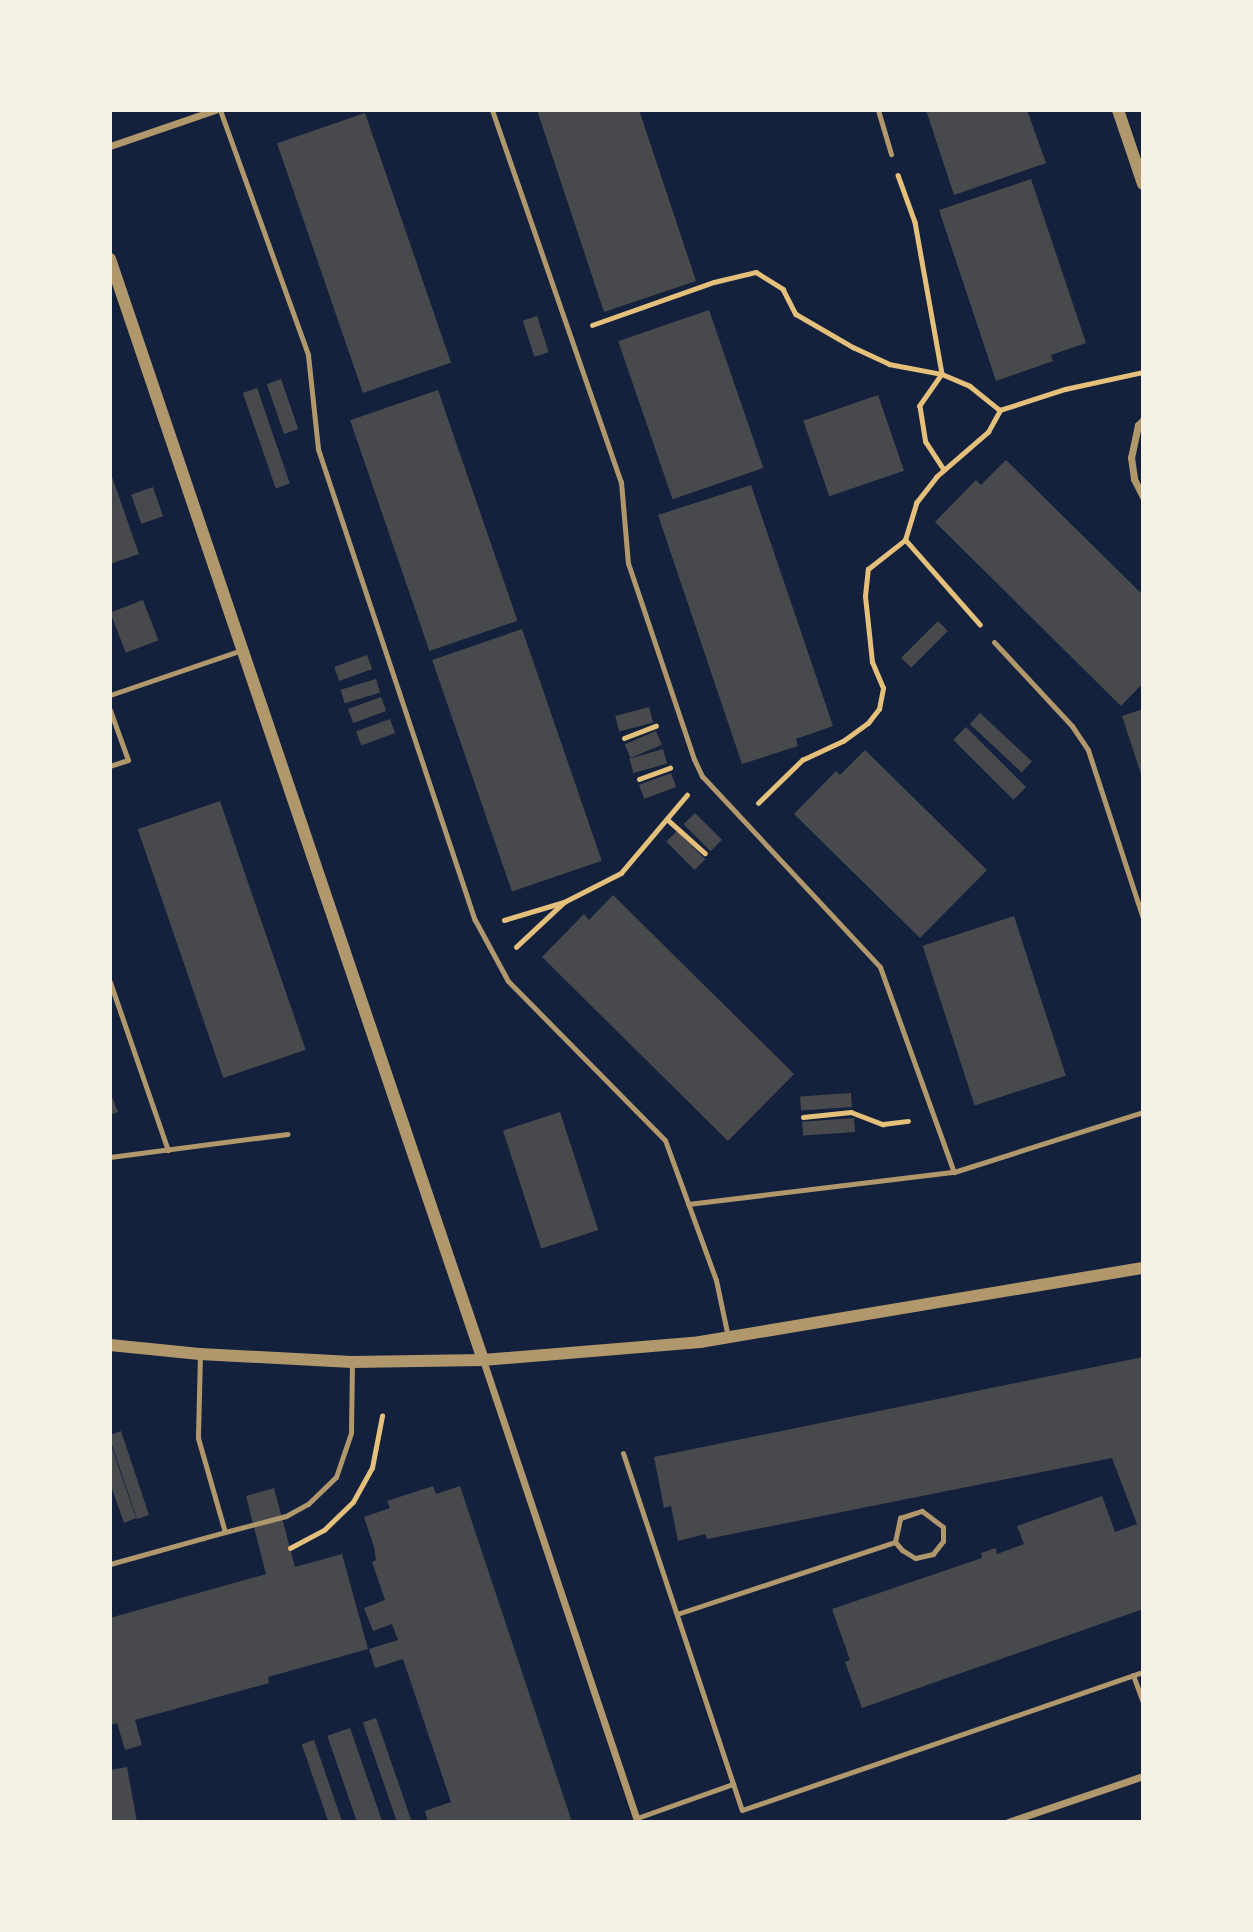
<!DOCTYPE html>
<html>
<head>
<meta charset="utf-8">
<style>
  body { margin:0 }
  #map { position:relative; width:1253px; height:1932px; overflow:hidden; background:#14213d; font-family:Bitter,serif }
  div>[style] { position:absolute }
  .building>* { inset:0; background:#48494c; transform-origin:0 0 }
  .path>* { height:4.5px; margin:-2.25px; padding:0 2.25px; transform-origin:2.25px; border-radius:2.25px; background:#e5c07b }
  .service>* { height:5px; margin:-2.5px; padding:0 2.5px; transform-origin:2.5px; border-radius:2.5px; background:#b1986c }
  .minor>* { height:7px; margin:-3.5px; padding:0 3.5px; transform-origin:3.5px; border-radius:3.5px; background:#b1986c }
  .tertiary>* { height:12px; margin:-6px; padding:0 6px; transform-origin:6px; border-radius:6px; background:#b1986c }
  span { translate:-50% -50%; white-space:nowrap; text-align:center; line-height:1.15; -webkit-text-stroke:7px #f6f1e7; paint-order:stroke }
  .frame { position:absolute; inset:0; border:112px solid #f6f1e7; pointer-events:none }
</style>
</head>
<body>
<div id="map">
  <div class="building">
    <div style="clip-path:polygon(537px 110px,639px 110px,696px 281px,604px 312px)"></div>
    <div style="clip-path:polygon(926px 110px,1027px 110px,1046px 163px,954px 195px)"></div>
    <div style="left:365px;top:113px;width:264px;height:93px;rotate:71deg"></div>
    <div style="clip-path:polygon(1031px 179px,1086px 343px,1051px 355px,1053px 361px,996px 381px,939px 210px)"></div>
    <div style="left:709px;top:310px;width:167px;height:96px;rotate:71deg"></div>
    <div style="left:537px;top:316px;width:38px;height:15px;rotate:72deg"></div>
    <div style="left:281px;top:379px;width:53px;height:15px;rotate:71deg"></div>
    <div style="left:257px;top:388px;width:101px;height:15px;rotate:71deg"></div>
    <div style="left:438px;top:390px;width:244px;height:93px;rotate:71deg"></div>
    <div style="left:878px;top:395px;width:80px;height:79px;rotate:71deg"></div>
    <div style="clip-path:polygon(1006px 460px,1143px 595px,1143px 683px,1121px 706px,935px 522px,976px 480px,981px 485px)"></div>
    <div style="clip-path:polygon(110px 471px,139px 554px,110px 564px)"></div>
    <div style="clip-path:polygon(751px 485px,833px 726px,796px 739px,798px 746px,742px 764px,658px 515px)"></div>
    <div style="left:153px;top:487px;width:31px;height:23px;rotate:71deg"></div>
    <div style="left:143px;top:600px;width:43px;height:35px;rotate:69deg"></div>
    <div style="left:938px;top:621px;width:14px;height:52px;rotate:45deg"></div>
    <div style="left:522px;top:629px;width:245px;height:95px;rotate:71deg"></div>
    <div style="left:367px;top:655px;width:15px;height:35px;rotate:70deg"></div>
    <div style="left:376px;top:679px;width:14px;height:37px;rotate:73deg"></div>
    <div style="left:381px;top:697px;width:15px;height:35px;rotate:70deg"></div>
    <div style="left:649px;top:707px;width:16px;height:35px;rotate:75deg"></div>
    <div style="clip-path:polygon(1143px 709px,1143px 777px,1142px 777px,1122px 716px)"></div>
    <div style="left:980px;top:713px;width:71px;height:15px;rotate:43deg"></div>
    <div style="left:390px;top:719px;width:15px;height:36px;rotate:70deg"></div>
    <div style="left:966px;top:727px;width:85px;height:18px;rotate:45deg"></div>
    <div style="left:656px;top:731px;width:15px;height:34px;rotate:67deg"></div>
    <div style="left:663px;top:749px;width:15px;height:35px;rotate:74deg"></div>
    <div style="clip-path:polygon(865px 750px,987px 870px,920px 938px,794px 814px,836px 771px,840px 775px)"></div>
    <div style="left:671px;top:773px;width:15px;height:34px;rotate:70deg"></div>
    <div style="left:220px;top:801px;width:263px;height:87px;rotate:71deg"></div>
    <div style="left:695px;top:813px;width:38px;height:16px;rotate:45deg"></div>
    <div style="left:677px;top:831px;width:40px;height:15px;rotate:45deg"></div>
    <div style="clip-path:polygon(613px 895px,794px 1074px,728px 1141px,542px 957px,584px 914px,589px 920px)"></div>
    <div style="left:1014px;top:916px;width:168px;height:96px;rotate:72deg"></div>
    <div style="clip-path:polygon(110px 1092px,118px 1112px,110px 1115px)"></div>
    <div style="left:851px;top:1093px;width:14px;height:51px;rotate:86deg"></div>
    <div style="left:560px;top:1112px;width:124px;height:60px;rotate:72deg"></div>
    <div style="left:854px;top:1118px;width:14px;height:52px;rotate:86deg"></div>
    <div style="clip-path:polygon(1143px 1357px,1143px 1609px,862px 1708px,845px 1662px,850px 1660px,832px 1609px,982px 1558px,981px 1553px,996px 1548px,997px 1554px,1024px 1544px,1017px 1526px,1102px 1496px,1115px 1532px,1137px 1524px,1112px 1458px,707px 1539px,705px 1534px,678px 1541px,671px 1506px,664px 1508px,654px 1457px)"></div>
    <div style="clip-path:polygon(121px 1431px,149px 1515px,137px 1519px,110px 1439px,110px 1435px)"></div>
    <div style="clip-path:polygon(111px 1445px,136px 1518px,124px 1523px,110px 1483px)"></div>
    <div style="clip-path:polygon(433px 1486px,436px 1494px,460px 1486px,572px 1822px,428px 1822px,425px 1811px,451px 1802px,403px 1659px,375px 1668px,369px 1649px,398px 1640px,392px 1624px,373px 1631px,364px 1608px,385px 1600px,372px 1562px,376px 1560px,374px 1547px,364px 1517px,390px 1508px,387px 1501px)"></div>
    <div style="clip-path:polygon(274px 1488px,295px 1567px,342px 1554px,368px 1649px,268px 1677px,269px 1683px,135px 1720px,142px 1745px,125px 1750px,117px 1723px,110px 1725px,110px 1618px,266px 1574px,246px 1496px)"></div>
    <div style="left:376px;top:1718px;width:110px;height:14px;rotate:71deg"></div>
    <div style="left:350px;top:1728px;width:100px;height:24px;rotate:71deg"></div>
    <div style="left:314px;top:1740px;width:87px;height:13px;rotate:71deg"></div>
    <div style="clip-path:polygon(127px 1767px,137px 1822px,110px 1822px,110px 1770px)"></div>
  </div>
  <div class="path">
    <div style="left:898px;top:175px;width:50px;rotate:70.1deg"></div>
    <div style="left:915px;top:222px;width:154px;rotate:79.9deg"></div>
    <div style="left:942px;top:374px;width:39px;rotate:125deg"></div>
    <div style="left:920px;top:406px;width:36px;rotate:81deg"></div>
    <div style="left:926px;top:442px;width:33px;rotate:57deg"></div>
    <div style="left:592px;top:325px;width:129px;rotate:-19.4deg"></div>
    <div style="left:714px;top:282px;width:43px;rotate:-13.4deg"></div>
    <div style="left:756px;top:272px;width:32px;rotate:32deg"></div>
    <div style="left:783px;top:289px;width:28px;rotate:63deg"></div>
    <div style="left:796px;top:314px;width:66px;rotate:30.1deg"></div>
    <div style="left:853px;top:347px;width:40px;rotate:25deg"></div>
    <div style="left:889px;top:364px;width:54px;rotate:10.7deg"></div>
    <div style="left:942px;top:374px;width:30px;rotate:23deg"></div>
    <div style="left:970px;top:386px;width:38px;rotate:39deg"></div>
    <div style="left:980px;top:625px;width:113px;rotate:-131.4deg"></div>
    <div style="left:905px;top:540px;width:39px;rotate:-73deg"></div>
    <div style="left:916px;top:503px;width:33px;rotate:-52deg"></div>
    <div style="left:936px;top:477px;width:69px;rotate:-40.9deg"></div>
    <div style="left:988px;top:432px;width:25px;rotate:-61deg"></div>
    <div style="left:1000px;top:410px;width:68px;rotate:-17.9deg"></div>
    <div style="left:1065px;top:389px;width:80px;rotate:-12.3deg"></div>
    <div style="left:624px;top:738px;width:34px;rotate:-21deg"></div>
    <div style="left:639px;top:779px;width:33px;rotate:-20deg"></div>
    <div style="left:758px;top:803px;width:62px;rotate:-44.3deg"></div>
    <div style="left:802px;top:760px;width:45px;rotate:-24.9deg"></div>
    <div style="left:843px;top:741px;width:31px;rotate:-36deg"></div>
    <div style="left:868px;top:723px;width:18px;rotate:-52deg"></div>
    <div style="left:879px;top:709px;width:21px;rotate:-79deg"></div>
    <div style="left:883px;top:688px;width:28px;rotate:-113deg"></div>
    <div style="left:872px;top:662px;width:66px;rotate:-96.1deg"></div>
    <div style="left:865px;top:596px;width:27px;rotate:-84deg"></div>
    <div style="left:868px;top:569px;width:47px;rotate:-38.1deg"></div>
    <div style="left:667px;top:819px;width:51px;rotate:41.8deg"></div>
    <div style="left:504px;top:920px;width:63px;rotate:-16.7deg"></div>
    <div style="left:564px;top:902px;width:64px;rotate:-27deg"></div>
    <div style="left:621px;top:873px;width:102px;rotate:-49.8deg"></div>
    <div style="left:516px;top:947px;width:64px;rotate:-43.1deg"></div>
    <div style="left:803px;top:1117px;width:48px;rotate:-5.9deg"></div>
    <div style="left:851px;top:1112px;width:34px;rotate:21deg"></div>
    <div style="left:883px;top:1124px;width:25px;rotate:-7deg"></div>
    <div style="left:290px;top:1548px;width:38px;rotate:-28deg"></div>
    <div style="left:324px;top:1530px;width:40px;rotate:-44deg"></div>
    <div style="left:353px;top:1502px;width:39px;rotate:-61deg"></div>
    <div style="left:372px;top:1468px;width:53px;rotate:-79.1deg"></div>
  </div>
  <div class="service">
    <div style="left:220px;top:110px;width:260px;rotate:70.2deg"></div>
    <div style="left:308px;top:355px;width:95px;rotate:83.9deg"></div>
    <div style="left:318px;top:449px;width:496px;rotate:71.6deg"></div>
    <div style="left:475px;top:920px;width:69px;rotate:61.6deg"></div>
    <div style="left:508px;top:981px;width:223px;rotate:45.4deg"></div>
    <div style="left:665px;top:1140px;width:149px;rotate:70deg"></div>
    <div style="left:716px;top:1280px;width:58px;rotate:78.1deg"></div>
    <div style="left:492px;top:110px;width:394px;rotate:70.9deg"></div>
    <div style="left:621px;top:482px;width:81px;rotate:85.1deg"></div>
    <div style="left:628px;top:563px;width:207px;rotate:71.4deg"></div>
    <div style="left:694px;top:759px;width:19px;rotate:65deg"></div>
    <div style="left:702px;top:776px;width:261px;rotate:47deg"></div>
    <div style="left:880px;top:967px;width:218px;rotate:70.2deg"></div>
    <div style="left:878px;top:110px;width:46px;rotate:73.5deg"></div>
    <div style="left:994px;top:642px;width:115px;rotate:47.1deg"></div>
    <div style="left:1072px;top:726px;width:29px;rotate:56deg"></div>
    <div style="left:1088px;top:750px;width:177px;rotate:71.9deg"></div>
    <div style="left:110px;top:695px;width:139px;rotate:-18.8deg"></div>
    <div style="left:110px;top:710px;width:53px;rotate:70.2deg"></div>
    <div style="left:128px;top:760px;width:19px;rotate:162deg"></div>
    <div style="left:110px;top:982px;width:178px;rotate:71deg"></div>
    <div style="left:110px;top:1157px;width:179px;rotate:-7.4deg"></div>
    <div style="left:688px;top:1204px;width:268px;rotate:-6.9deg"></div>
    <div style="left:954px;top:1172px;width:198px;rotate:-17.6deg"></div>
    <div style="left:200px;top:1354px;width:84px;rotate:91.4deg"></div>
    <div style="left:198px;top:1438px;width:98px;rotate:74deg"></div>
    <div style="left:225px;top:1532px;width:63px;rotate:-14.7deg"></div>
    <div style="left:286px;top:1516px;width:25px;rotate:-29deg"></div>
    <div style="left:308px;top:1504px;width:39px;rotate:-44deg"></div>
    <div style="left:336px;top:1477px;width:46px;rotate:-71.2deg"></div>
    <div style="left:351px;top:1433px;width:71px;rotate:-89.2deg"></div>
    <div style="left:623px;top:1453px;width:376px;rotate:71.6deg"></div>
    <div style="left:742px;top:1810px;width:424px;rotate:-19deg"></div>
    <div style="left:110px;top:1564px;width:119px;rotate:-15.5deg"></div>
    <div style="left:677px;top:1614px;width:230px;rotate:-18.3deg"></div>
    <div style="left:895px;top:1542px;width:25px;rotate:-78deg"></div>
    <div style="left:900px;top:1518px;width:23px;rotate:-18deg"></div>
    <div style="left:922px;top:1511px;width:26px;rotate:37deg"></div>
    <div style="left:943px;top:1527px;width:14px;rotate:90deg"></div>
    <div style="left:943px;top:1541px;width:16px;rotate:128deg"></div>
    <div style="left:933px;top:1554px;width:18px;rotate:167deg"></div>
    <div style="left:915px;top:1558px;width:15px;rotate:-148deg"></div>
    <div style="left:902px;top:1550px;width:11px;rotate:-131deg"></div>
    <div style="left:1133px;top:1675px;width:29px;rotate:70deg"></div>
    <div style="left:637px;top:1818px;width:102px;rotate:-19.5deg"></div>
  </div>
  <div class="minor">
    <div style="left:110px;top:146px;width:111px;rotate:-18.9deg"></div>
    <div style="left:1143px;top:420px;width:7px;rotate:135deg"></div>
    <div style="left:1138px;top:425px;width:33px;rotate:102deg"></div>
    <div style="left:1131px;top:457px;width:22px;rotate:82deg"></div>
    <div style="left:1134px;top:479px;width:20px;rotate:63deg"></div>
    <div style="left:483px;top:1360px;width:487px;rotate:71.5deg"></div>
    <div style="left:1008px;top:1822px;width:143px;rotate:-18.8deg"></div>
  </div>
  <div class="tertiary">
    <div style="left:1118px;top:110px;width:78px;rotate:71.3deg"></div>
    <div style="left:110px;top:259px;width:1162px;rotate:71.28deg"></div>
    <div style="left:110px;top:1345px;width:90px;rotate:5.7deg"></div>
    <div style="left:200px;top:1354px;width:152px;rotate:3deg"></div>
    <div style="left:352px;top:1362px;width:131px;rotate:-0.9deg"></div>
    <div style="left:483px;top:1360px;width:218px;rotate:-4.7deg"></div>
    <div style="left:700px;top:1342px;width:449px;rotate:-9.5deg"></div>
  </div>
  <div class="frame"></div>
</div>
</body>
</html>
